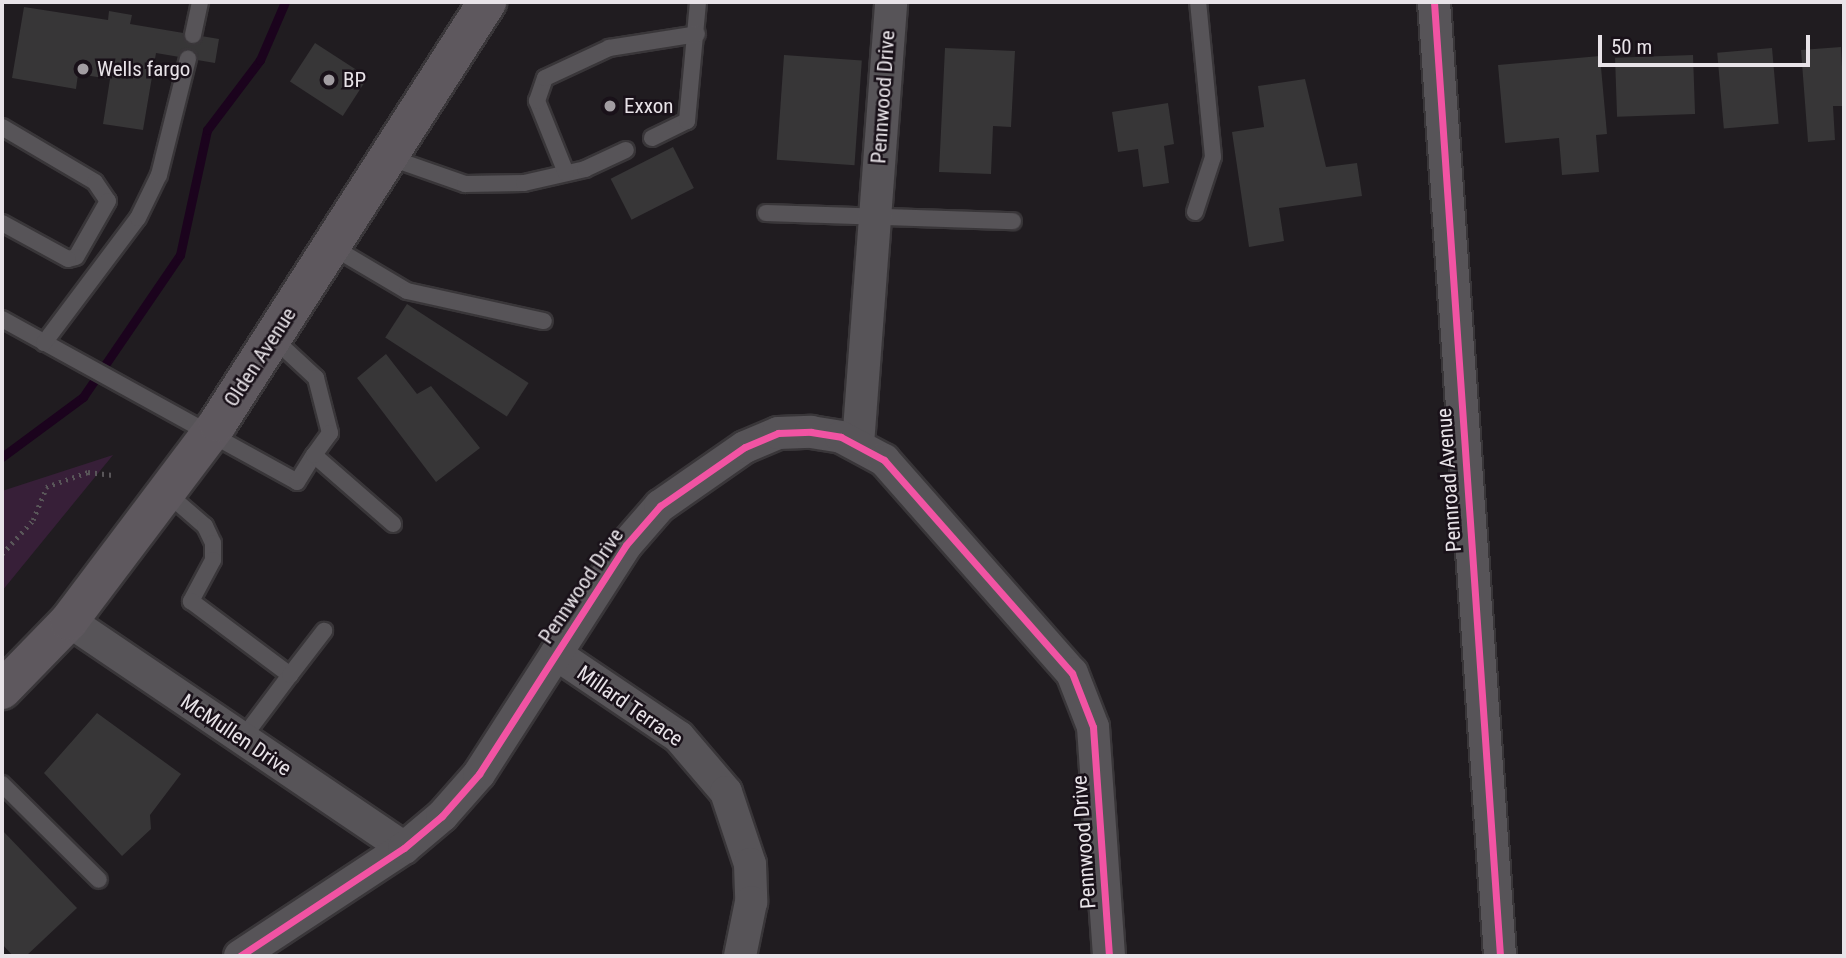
<!DOCTYPE html>
<html>
<head>
<meta charset="utf-8">
<style>
  body { margin:0 }
  #map { position:relative; width:1846px; height:958px; overflow:hidden; background:#201c20; font-family:"Roboto Condensed",sans-serif }
  div>[style] { position:absolute }
  .green>* { inset:0; background:#371f38 }
  .stream>* { height:9px; margin:-4.5px; padding:0 4.5px; transform-origin:4.5px; border-radius:4.5px; background:#1b031d }
  .building>* { inset:0; background:#373637; transform-origin:0 0 }
  .path>* { height:4.5px; margin-top:-2.25px; transform-origin:0; background:repeating-linear-gradient(90deg,#595659 0 2px,transparent 0 7px) }
  .roads { filter:drop-shadow(2px 0 #393639) drop-shadow(-2px 0 #393639) drop-shadow(0 2px #393639) drop-shadow(0 -2px #393639) }
  .lane>* { height:16px; margin:-8px; padding:0 8px; transform-origin:8px; border-radius:8px; background:#575458 }
  .street>* { height:32px; margin:-16px; padding:0 16px; transform-origin:16px; border-radius:16px; background:#575458 }
  .secondary>* { height:38px; margin:-19px; padding:0 19px; transform-origin:19px; border-radius:19px; background:#5e585e }
  .cycleway>* { height:7px; margin:-3.5px; padding:0 3.5px; transform-origin:3.5px; border-radius:3.5px; background:#f153a3 }
  .dots>* { width:19px; height:19px; translate:-50% -50%; box-sizing:border-box; border:4px solid #191119; border-radius:50% }
  span { translate:-50% -50%; white-space:nowrap; text-align:center; line-height:1.15; -webkit-text-stroke:5px #191119; paint-order:stroke }
  .poi-label { font-size:21px; color:#e8e3e8 }
  .left { translate:0 -50%; text-align:left }
  .street-label { font-size:21px; color:#e8e3e8 }
  .frame { position:absolute; inset:0; border:4px solid #e8e3e8; pointer-events:none }
  .scale { position:absolute; left:1598px; top:35px; width:212px; height:32px; box-sizing:border-box; border:4px solid #e8e3e8; border-top:0; padding-left:9px; font-size:21px; line-height:24px; white-space:nowrap; color:#e8e3e8; -webkit-text-stroke:5px #191119; paint-order:stroke }
</style>
</head>
<body>
<div id="map">
  <div class="green">
    <div style="clip-path:polygon(113px 455px,2px 591px,2px 491px)"></div>
  </div>
  <div class="stream">
    <div style="left:2px;top:457px;width:101px;rotate:-36.5deg"></div>
    <div style="left:83px;top:397px;width:172px;rotate:-55.7deg"></div>
    <div style="left:180px;top:255px;width:128px;rotate:-77.8deg"></div>
    <div style="left:207px;top:130px;width:88px;rotate:-52.9deg"></div>
    <div style="left:260px;top:60px;width:63px;rotate:-66.7deg"></div>
  </div>
  <div class="building">
    <div style="clip-path:polygon(24px 7px,108px 20px,109px 11px,132px 15px,130px 24px,219px 39px,215px 63px,156px 53px,143px 130px,103px 124px,110px 79px,78px 74px,76px 89px,12px 78px)"></div>
    <div style="left:315px;top:43px;width:63px;height:46px;rotate:33deg"></div>
    <div style="clip-path:polygon(1841px 47px,1844px 106px,1833px 106px,1835px 140px,1808px 142px,1801px 50px)"></div>
    <div style="clip-path:polygon(945px 48px,1015px 51px,1011px 127px,993px 126px,991px 174px,939px 172px)"></div>
    <div style="left:1772px;top:48px;width:76px;height:55px;rotate:85deg"></div>
    <div style="left:784px;top:55px;width:78px;height:105px;rotate:4deg"></div>
    <div style="left:1693px;top:55px;width:59px;height:78px;rotate:88deg"></div>
    <div style="clip-path:polygon(1600px 56px,1607px 134px,1596px 135px,1599px 172px,1562px 175px,1559px 138px,1505px 143px,1498px 65px)"></div>
    <div style="clip-path:polygon(1305px 79px,1326px 167px,1357px 163px,1362px 196px,1279px 208px,1284px 241px,1249px 247px,1232px 132px,1264px 127px,1258px 86px)"></div>
    <div style="clip-path:polygon(1168px 103px,1174px 144px,1164px 146px,1169px 183px,1143px 187px,1138px 149px,1118px 152px,1112px 112px)"></div>
    <div style="left:673px;top:147px;width:46px;height:70px;rotate:63deg"></div>
    <div style="left:407px;top:304px;width:145px;height:40px;rotate:33deg"></div>
    <div style="clip-path:polygon(386px 354px,417px 394px,431px 386px,480px 448px,436px 482px,357px 378px)"></div>
    <div style="clip-path:polygon(97px 713px,181px 774px,150px 815px,151px 829px,122px 856px,44px 773px)"></div>
    <div style="clip-path:polygon(2px 830px,77px 908px,26px 956px,13px 956px,2px 944px)"></div>
  </div>
  <div class="path">
    <div style="left:2px;top:554px;width:46px;rotate:-47.6deg"></div>
    <div style="left:33px;top:520px;width:35px;rotate:-68deg"></div>
    <div style="left:46px;top:487px;width:45px;rotate:-19.7deg"></div>
    <div style="left:88px;top:472px;width:25px;rotate:7deg"></div>
  </div>
  <div class="roads">
    <div class="lane">
      <div style="left:193px;top:35px;width:34px;rotate:-78deg"></div>
      <div style="left:2px;top:127px;width:108px;rotate:30.6deg"></div>
      <div style="left:95px;top:182px;width:23px;rotate:56deg"></div>
      <div style="left:108px;top:201px;width:64px;rotate:119.7deg"></div>
      <div style="left:76px;top:257px;width:8px;rotate:166deg"></div>
      <div style="left:68px;top:259px;width:75px;rotate:-151.4deg"></div>
      <div style="left:652px;top:138px;width:39px;rotate:-26deg"></div>
      <div style="left:687px;top:121px;width:120px;rotate:-84.7deg"></div>
      <div style="left:388px;top:157px;width:82px;rotate:19.3deg"></div>
      <div style="left:465px;top:184px;width:59px;rotate:-1deg"></div>
      <div style="left:524px;top:183px;width:63px;rotate:-12.9deg"></div>
      <div style="left:585px;top:169px;width:45px;rotate:-24.9deg"></div>
      <div style="left:566px;top:173px;width:78px;rotate:-111.9deg"></div>
      <div style="left:537px;top:101px;width:24px;rotate:-71deg"></div>
      <div style="left:545px;top:78px;width:71px;rotate:-25.1deg"></div>
      <div style="left:609px;top:48px;width:89px;rotate:-9deg"></div>
      <div style="left:1195px;top:212px;width:58px;rotate:-71.9deg"></div>
      <div style="left:1213px;top:157px;width:156px;rotate:-95.5deg"></div>
      <div style="left:766px;top:213px;width:247px;rotate:1.9deg"></div>
      <div style="left:331px;top:246px;width:88px;rotate:30.6deg"></div>
      <div style="left:407px;top:291px;width:140px;rotate:12.4deg"></div>
      <div style="left:2px;top:319px;width:337px;rotate:28.9deg"></div>
      <div style="left:297px;top:482px;width:32px;rotate:-58deg"></div>
      <div style="left:314px;top:455px;width:105px;rotate:41.1deg"></div>
      <div style="left:273px;top:338px;width:59px;rotate:42.9deg"></div>
      <div style="left:316px;top:378px;width:57px;rotate:75.7deg"></div>
      <div style="left:330px;top:433px;width:27px;rotate:126deg"></div>
      <div style="left:44px;top:343px;width:156px;rotate:-53.1deg"></div>
      <div style="left:138px;top:218px;width:48px;rotate:-64deg"></div>
      <div style="left:159px;top:175px;width:120px;rotate:-76deg"></div>
      <div style="left:168px;top:494px;width:49px;rotate:40.9deg"></div>
      <div style="left:205px;top:526px;width:19px;rotate:65deg"></div>
      <div style="left:213px;top:543px;width:17px;rotate:90deg"></div>
      <div style="left:213px;top:560px;width:47px;rotate:118.2deg"></div>
      <div style="left:191px;top:601px;width:124px;rotate:36.8deg"></div>
      <div style="left:290px;top:675px;width:80px;rotate:126.9deg"></div>
      <div style="left:290px;top:675px;width:56px;rotate:-52.3deg"></div>
      <div style="left:2px;top:784px;width:136px;rotate:44.7deg"></div>
    </div>
    <div class="street">
      <div style="left:1434px;top:2px;width:956px;rotate:86.04deg"></div>
      <div style="left:858px;top:444px;width:443px;rotate:-85.7deg"></div>
      <div style="left:69px;top:621px;width:405px;rotate:34.1deg"></div>
      <div style="left:556px;top:654px;width:148px;rotate:34deg"></div>
      <div style="left:679px;top:737px;width:72px;rotate:49.5deg"></div>
      <div style="left:726px;top:792px;width:76px;rotate:71.6deg"></div>
      <div style="left:750px;top:864px;width:38px;rotate:88deg"></div>
      <div style="left:751px;top:902px;width:55px;rotate:101.5deg"></div>
      <div style="left:240px;top:956px;width:196px;rotate:-33.4deg"></div>
      <div style="left:404px;top:848px;width:50px;rotate:-40.1deg"></div>
      <div style="left:442px;top:816px;width:56px;rotate:-48.6deg"></div>
      <div style="left:479px;top:774px;width:272px;rotate:-57.3deg"></div>
      <div style="left:626px;top:545px;width:52px;rotate:-48.9deg"></div>
      <div style="left:660px;top:506px;width:103px;rotate:-34.8deg"></div>
      <div style="left:745px;top:447px;width:36px;rotate:-23deg"></div>
      <div style="left:778px;top:433px;width:33px;rotate:-2deg"></div>
      <div style="left:811px;top:432px;width:30px;rotate:9deg"></div>
      <div style="left:841px;top:437px;width:49px;rotate:28.1deg"></div>
      <div style="left:884px;top:460px;width:284px;rotate:48.6deg"></div>
      <div style="left:1072px;top:673px;width:58px;rotate:68.7deg"></div>
      <div style="left:1093px;top:727px;width:230px;rotate:86deg"></div>
    </div>
    <div class="secondary">
      <div style="left:2px;top:690px;width:96px;rotate:-45.8deg"></div>
      <div style="left:69px;top:621px;width:248px;rotate:-53deg"></div>
      <div style="left:218px;top:423px;width:500px;rotate:-57.4deg"></div>
    </div>
  </div>
  <div class="cycleway">
    <div style="left:1434px;top:2px;width:956px;rotate:86.04deg"></div>
    <div style="left:240px;top:956px;width:196px;rotate:-33.4deg"></div>
    <div style="left:404px;top:848px;width:50px;rotate:-40.1deg"></div>
    <div style="left:442px;top:816px;width:56px;rotate:-48.6deg"></div>
    <div style="left:479px;top:774px;width:272px;rotate:-57.3deg"></div>
    <div style="left:626px;top:545px;width:52px;rotate:-48.9deg"></div>
    <div style="left:660px;top:506px;width:103px;rotate:-34.8deg"></div>
    <div style="left:745px;top:447px;width:36px;rotate:-23deg"></div>
    <div style="left:778px;top:433px;width:33px;rotate:-2deg"></div>
    <div style="left:811px;top:432px;width:30px;rotate:9deg"></div>
    <div style="left:841px;top:437px;width:49px;rotate:28.1deg"></div>
    <div style="left:884px;top:460px;width:284px;rotate:48.6deg"></div>
    <div style="left:1072px;top:673px;width:58px;rotate:68.7deg"></div>
    <div style="left:1093px;top:727px;width:230px;rotate:86deg"></div>
  </div>
  <div class="dots">
    <div style="left:83px;top:69px;background:#a29da2"></div>
    <div style="left:329px;top:80px;background:#a29da2"></div>
    <div style="left:610px;top:106px;background:#a29da2"></div>
  </div>
  <div class="poi-label">
    <span class="left" style="left:97px;top:69px">Wells fargo</span>
    <span class="left" style="left:343px;top:80px">BP</span>
    <span class="left" style="left:624px;top:106px">Exxon</span>
  </div>
  <div class="street-label">
    <span style="left:883px;top:97px;rotate:-86deg">Pennwood Drive</span>
    <span style="left:260px;top:357px;rotate:-57deg">Olden Avenue</span>
    <span style="left:1449px;top:480px;rotate:-94deg">Pennroad Avenue</span>
    <span style="left:581px;top:586px;rotate:-56deg">Pennwood Drive</span>
    <span style="left:630px;top:706px;rotate:35deg">Millard Terrace</span>
    <span style="left:236px;top:735px;rotate:34deg">McMullen Drive</span>
    <span style="left:1084px;top:842px;rotate:-94deg">Pennwood Drive</span>
  </div>
  <div class="frame"></div>
  <div class="scale">50 m</div>
</div>
</body>
</html>
